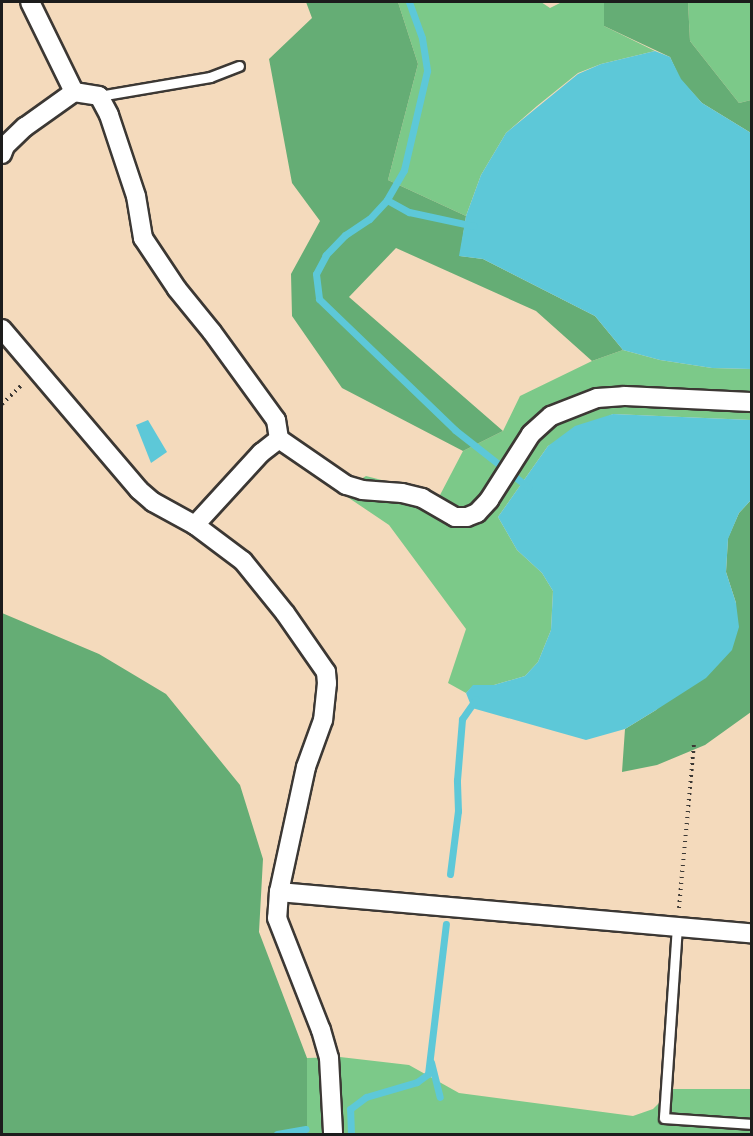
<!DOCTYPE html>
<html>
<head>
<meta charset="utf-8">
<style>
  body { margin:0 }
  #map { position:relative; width:753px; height:1136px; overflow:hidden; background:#f4dabc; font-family:"IM FELL English",serif }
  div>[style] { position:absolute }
  .green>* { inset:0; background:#7cc989 }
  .forest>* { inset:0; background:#65ad75 }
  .water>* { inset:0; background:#5dc8d8 }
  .stream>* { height:7px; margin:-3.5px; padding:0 3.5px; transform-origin:3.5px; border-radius:3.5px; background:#5dc8d8 }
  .path>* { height:4px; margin-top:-2px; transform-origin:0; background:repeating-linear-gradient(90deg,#3c3834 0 1.5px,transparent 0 6px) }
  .roads { filter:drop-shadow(2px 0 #3c3834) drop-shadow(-2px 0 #3c3834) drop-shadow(0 2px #3c3834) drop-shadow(0 -2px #3c3834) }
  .service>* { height:9px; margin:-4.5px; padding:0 4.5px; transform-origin:4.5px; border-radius:4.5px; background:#fff }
  .minor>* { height:18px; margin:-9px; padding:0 9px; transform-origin:9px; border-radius:9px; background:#fff }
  span { translate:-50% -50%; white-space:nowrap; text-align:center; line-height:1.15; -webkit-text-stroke:6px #f6f6f2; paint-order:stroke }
  .frame { position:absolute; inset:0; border:3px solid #1c1c1c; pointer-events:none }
</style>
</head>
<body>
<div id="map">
  <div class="green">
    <div style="clip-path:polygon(398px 2px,541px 2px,550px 8px,562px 2px,604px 2px,604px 26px,655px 51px,601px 64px,578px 73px,537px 106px,506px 133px,481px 175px,466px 216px,388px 180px,418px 64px)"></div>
    <div style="clip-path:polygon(688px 2px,751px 2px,751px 100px,739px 103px,690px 41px)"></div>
    <div style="clip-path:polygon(623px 350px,660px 360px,712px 368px,751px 369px,751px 420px,613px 414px,548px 446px,498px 517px,517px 550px,542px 573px,553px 591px,551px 630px,538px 662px,525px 676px,494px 685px,474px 685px,466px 693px,448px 683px,466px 629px,389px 525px,340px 492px,366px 476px,440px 495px,463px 451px,503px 431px,520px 396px,592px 361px)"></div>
    <div style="clip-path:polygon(340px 1057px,409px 1065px,459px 1093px,633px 1116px,653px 1109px,673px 1089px,751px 1089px,751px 1134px,307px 1134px,307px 1058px)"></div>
  </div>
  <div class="forest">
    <div style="clip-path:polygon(306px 2px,398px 2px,418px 64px,388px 180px,466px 216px,460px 256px,483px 259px,595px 316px,623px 350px,592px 361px,536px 311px,396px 248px,349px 297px,503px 431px,463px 451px,342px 388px,292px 316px,291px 274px,320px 221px,292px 183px,269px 59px,312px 18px)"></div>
    <div style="clip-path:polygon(604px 2px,688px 2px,690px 41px,739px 103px,751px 100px,751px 133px,702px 103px,680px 79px,670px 57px,604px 26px)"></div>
    <div style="clip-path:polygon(751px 500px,751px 712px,705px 745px,657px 765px,622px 772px,625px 729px,656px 710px,736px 603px,726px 572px,728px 538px,739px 513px)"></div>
    <div style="clip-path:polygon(2px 613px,99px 654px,166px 694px,240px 785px,263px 859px,259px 932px,307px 1058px,307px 1134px,2px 1134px)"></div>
  </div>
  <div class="water">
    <div style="clip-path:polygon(655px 51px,670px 57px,681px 79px,702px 103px,751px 133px,751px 369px,712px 368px,660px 360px,623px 350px,595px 316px,483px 259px,459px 256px,466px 216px,481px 175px,506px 133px,578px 74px,601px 64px)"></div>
    <div style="clip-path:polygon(613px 414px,751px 420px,751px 500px,739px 513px,728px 539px,726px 572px,736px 603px,739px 627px,732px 650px,706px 678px,656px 710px,625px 729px,586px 740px,472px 708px,466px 693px,473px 685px,494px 685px,525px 676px,538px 662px,551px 630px,553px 591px,542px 573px,517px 550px,498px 517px,548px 446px,575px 426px)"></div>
    <div style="clip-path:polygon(148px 420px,167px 452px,151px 463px,136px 425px)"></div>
  </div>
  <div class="stream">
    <div style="left:409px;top:2px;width:38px;rotate:70deg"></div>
    <div style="left:422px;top:38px;width:33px;rotate:81deg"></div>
    <div style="left:427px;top:71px;width:102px;rotate:103.1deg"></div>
    <div style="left:404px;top:170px;width:34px;rotate:120deg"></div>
    <div style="left:387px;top:200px;width:26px;rotate:133deg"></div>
    <div style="left:369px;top:219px;width:29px;rotate:146deg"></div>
    <div style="left:345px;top:235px;width:28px;rotate:134deg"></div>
    <div style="left:326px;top:255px;width:21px;rotate:118deg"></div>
    <div style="left:316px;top:274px;width:25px;rotate:83deg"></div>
    <div style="left:319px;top:299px;width:189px;rotate:43.9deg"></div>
    <div style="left:455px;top:430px;width:93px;rotate:38deg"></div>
    <div style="left:387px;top:200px;width:25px;rotate:29deg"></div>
    <div style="left:409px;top:212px;width:66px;rotate:12.2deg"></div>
    <div style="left:450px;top:874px;width:64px;rotate:-82.8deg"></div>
    <div style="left:458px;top:811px;width:31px;rotate:-92deg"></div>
    <div style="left:457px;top:780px;width:61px;rotate:-85.3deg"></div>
    <div style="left:462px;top:719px;width:24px;rotate:-55deg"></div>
    <div style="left:431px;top:1062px;width:36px;rotate:76deg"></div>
    <div style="left:277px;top:1134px;width:29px;rotate:-10deg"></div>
    <div style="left:351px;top:1134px;width:25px;rotate:-92deg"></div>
    <div style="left:350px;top:1109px;width:20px;rotate:-37deg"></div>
    <div style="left:366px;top:1097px;width:53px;rotate:-16.4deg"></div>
    <div style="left:417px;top:1082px;width:14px;rotate:-36deg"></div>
    <div style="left:428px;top:1074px;width:151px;rotate:-83.2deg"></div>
  </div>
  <div class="path">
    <div style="left:2px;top:404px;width:29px;rotate:-44deg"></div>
    <div style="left:679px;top:908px;width:167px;rotate:-84.8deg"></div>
  </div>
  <div class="roads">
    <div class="service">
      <div style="left:99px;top:96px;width:113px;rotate:-9.7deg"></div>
      <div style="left:210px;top:77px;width:31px;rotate:-21deg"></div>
      <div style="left:677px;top:926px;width:192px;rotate:93.9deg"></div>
      <div style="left:664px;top:1118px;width:88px;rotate:3.9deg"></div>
    </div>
    <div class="minor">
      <div style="left:30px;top:2px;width:100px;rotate:63.9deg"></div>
      <div style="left:74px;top:92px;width:25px;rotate:9deg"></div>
      <div style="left:99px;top:96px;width:21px;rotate:62deg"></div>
      <div style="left:109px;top:115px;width:85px;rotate:71.6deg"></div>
      <div style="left:136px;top:196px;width:43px;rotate:80.5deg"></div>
      <div style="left:143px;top:238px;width:61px;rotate:56.3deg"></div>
      <div style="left:177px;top:289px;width:55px;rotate:50.9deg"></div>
      <div style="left:212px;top:332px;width:109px;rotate:54deg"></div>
      <div style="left:276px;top:420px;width:19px;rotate:81deg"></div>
      <div style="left:279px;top:439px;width:81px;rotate:34.5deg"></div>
      <div style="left:346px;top:485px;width:17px;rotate:17deg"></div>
      <div style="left:362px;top:490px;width:40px;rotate:4.3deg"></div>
      <div style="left:402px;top:493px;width:21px;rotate:14deg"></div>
      <div style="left:422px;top:498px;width:38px;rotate:30deg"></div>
      <div style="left:455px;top:517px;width:12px"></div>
      <div style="left:467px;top:517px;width:11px;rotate:-22deg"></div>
      <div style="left:477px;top:513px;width:18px;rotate:-47deg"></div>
      <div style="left:489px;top:500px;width:78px;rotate:-57.5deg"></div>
      <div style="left:531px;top:434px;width:27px;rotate:-42deg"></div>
      <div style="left:551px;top:416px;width:49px;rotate:-21.4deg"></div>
      <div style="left:597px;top:398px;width:27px;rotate:-4deg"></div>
      <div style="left:624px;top:396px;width:128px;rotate:2.7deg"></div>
      <div style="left:2px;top:154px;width:9px;rotate:-69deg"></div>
      <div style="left:5px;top:146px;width:28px;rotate:-44deg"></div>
      <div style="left:25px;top:127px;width:60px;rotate:-35.5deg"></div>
      <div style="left:2px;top:329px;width:211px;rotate:49.6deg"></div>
      <div style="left:139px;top:490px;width:18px;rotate:41deg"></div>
      <div style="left:153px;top:502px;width:48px;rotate:28.7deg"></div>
      <div style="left:195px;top:525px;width:60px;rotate:36.9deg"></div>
      <div style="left:243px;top:561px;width:67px;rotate:51.1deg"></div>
      <div style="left:285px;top:613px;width:72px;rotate:55.2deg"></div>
      <div style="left:326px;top:672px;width:11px;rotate:85deg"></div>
      <div style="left:327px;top:683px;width:37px;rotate:96deg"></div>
      <div style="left:323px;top:720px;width:50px;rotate:109.9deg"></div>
      <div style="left:306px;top:767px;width:128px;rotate:102.2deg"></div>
      <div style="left:279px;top:892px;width:26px;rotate:94deg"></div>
      <div style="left:277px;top:918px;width:120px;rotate:68.6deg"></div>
      <div style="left:321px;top:1030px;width:29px;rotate:74deg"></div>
      <div style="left:329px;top:1058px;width:75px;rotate:86.9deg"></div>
      <div style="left:195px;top:525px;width:98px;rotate:-47.5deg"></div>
      <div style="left:261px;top:453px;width:23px;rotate:-38deg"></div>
      <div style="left:279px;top:892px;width:475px;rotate:5deg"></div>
    </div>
  </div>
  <div class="frame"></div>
</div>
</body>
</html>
